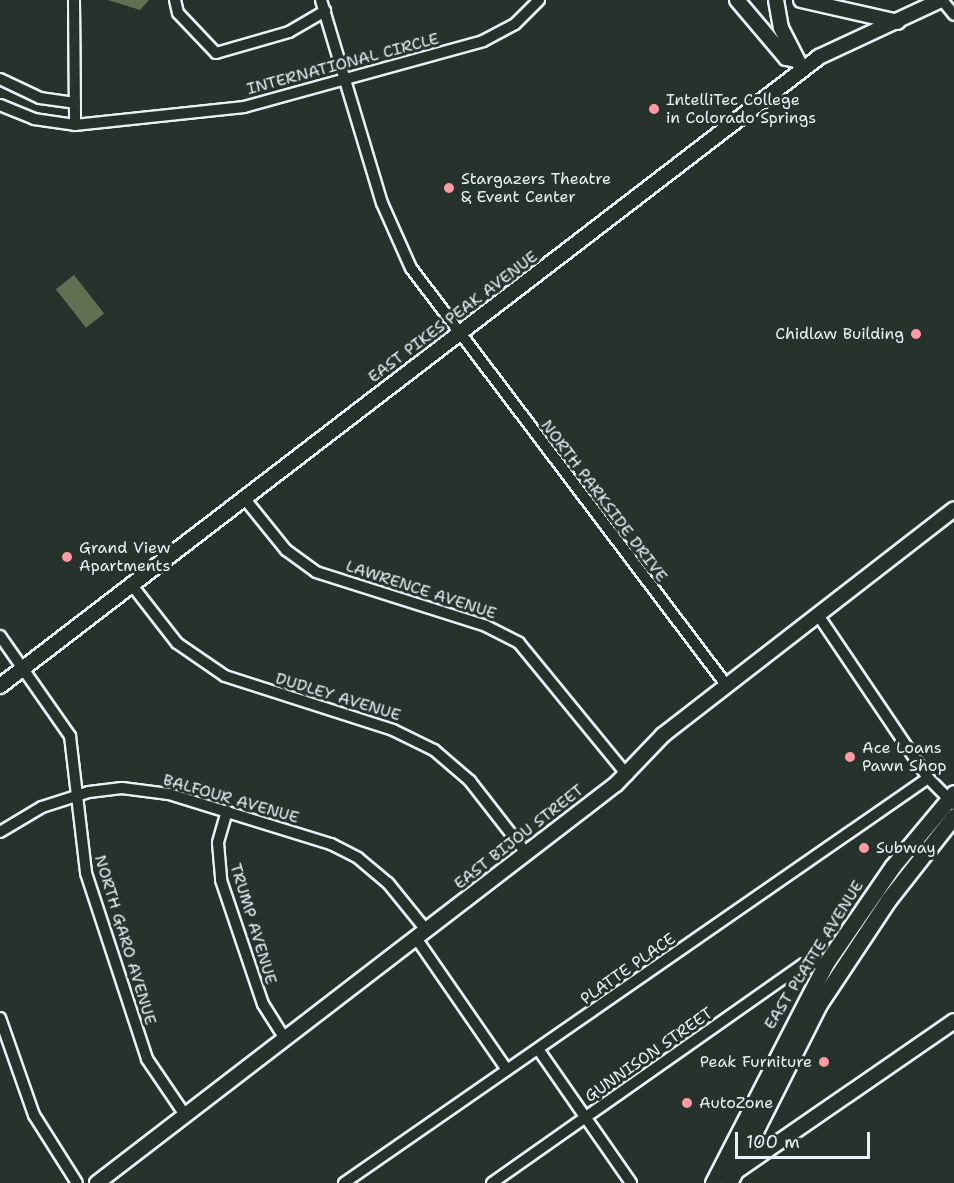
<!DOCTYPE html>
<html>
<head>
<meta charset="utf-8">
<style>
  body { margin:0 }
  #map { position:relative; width:954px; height:1183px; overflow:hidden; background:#26332d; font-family:"Shantell Sans",sans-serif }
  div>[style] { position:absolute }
  .green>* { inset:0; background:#607051; transform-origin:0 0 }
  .roads { filter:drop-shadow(2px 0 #e8f1f8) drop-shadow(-2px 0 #e8f1f8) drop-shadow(0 2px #e8f1f8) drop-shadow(0 -2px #e8f1f8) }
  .street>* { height:10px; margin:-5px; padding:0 5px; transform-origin:5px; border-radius:5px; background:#26332d }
  .secondary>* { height:14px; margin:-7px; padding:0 7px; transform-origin:7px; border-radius:7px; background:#26332d }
  .primary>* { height:15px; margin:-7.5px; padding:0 7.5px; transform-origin:7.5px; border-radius:7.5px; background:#26332d }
  .dots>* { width:16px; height:16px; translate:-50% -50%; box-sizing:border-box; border:3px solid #26332d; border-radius:50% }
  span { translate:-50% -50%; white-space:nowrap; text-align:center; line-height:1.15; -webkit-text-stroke:6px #26332d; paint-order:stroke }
  .street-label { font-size:16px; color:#e8f1f8 }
  .poi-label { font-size:16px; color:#e8f1f8 }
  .left { translate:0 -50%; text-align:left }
  .right { translate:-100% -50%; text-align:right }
  .scale { position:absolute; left:735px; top:1132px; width:135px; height:27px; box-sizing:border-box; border:3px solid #e8f1f8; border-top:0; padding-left:8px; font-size:18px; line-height:21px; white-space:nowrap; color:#e8f1f8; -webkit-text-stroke:4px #26332d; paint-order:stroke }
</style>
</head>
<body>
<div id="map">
  <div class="green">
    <div style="clip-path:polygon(108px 0,149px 0,140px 10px)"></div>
    <div style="left:74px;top:275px;width:49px;height:23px;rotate:52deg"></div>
  </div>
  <div class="roads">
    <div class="street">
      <div style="left:74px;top:0;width:125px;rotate:89.5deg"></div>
      <div style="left:175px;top:0;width:13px;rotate:77deg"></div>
      <div style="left:178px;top:13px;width:55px;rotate:46.5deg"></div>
      <div style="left:216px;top:53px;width:76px;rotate:-16deg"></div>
      <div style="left:289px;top:32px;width:42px;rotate:-30.3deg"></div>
      <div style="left:321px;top:0;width:212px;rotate:73.3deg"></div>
      <div style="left:382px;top:203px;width:71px;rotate:66deg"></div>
      <div style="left:411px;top:268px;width:524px;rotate:52.91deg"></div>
      <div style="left:942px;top:0;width:19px;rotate:51deg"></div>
      <div style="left:0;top:79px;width:44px;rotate:25.4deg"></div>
      <div style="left:40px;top:98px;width:35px;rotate:8deg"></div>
      <div style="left:0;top:105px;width:37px;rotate:22deg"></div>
      <div style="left:34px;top:119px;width:41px;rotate:8.3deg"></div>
      <div style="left:75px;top:125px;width:170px;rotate:-6.1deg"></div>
      <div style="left:244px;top:107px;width:248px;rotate:-15.4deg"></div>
      <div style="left:483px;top:41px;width:36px;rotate:-28deg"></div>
      <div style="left:515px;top:24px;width:34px;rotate:-45deg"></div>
      <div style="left:244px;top:498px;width:67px;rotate:51.1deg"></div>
      <div style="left:286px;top:550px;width:37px;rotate:36deg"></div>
      <div style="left:316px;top:572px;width:178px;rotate:17.6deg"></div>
      <div style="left:486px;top:626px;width:37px;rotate:27deg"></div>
      <div style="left:519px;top:643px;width:171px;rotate:50.7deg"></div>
      <div style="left:131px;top:584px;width:75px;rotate:52.1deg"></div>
      <div style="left:177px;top:643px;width:58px;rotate:34.5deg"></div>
      <div style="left:225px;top:676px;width:176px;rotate:17.8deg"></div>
      <div style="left:393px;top:730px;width:46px;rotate:26deg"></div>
      <div style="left:434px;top:750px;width:48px;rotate:40.7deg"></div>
      <div style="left:470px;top:781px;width:91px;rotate:52.1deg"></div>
      <div style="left:818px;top:615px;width:197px;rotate:56deg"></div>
      <div style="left:928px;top:778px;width:37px;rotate:45deg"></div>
      <div style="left:0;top:636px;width:122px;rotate:55deg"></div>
      <div style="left:70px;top:736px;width:138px;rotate:83.3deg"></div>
      <div style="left:86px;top:873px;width:196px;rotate:71.8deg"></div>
      <div style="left:147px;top:1059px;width:68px;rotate:55.8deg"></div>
      <div style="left:227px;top:811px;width:33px;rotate:106deg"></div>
      <div style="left:218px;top:843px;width:37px;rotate:85deg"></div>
      <div style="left:221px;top:880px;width:131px;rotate:71.3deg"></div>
      <div style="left:263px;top:1004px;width:41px;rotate:57.8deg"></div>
      <div style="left:0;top:832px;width:49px;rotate:-30.8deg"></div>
      <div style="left:42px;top:807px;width:49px;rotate:-17.7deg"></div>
      <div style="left:89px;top:792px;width:33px;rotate:-7deg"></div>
      <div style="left:122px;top:788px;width:47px;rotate:7.3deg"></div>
      <div style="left:169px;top:794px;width:170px;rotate:17.2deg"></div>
      <div style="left:331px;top:844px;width:30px;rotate:27deg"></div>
      <div style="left:358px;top:858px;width:39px;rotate:40deg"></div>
      <div style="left:388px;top:883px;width:60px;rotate:51deg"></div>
      <div style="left:416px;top:938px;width:160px;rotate:55.4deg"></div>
      <div style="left:0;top:1018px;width:103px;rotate:70.7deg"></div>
      <div style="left:34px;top:1115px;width:80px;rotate:57.7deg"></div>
      <div style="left:538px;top:1049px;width:163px;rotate:55.2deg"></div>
      <div style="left:344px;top:1183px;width:711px;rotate:-34.74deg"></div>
      <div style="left:492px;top:1183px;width:381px;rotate:-35.1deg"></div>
      <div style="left:804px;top:964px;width:22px;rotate:-3deg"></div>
    </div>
    <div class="secondary">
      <div style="left:737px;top:0;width:76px;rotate:49.8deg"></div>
      <div style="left:786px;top:58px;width:10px;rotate:11deg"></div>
      <div style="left:776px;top:0;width:28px;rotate:80deg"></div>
      <div style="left:781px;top:28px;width:42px;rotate:62.8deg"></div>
      <div style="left:801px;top:0;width:99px;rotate:12.8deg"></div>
      <div style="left:0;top:686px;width:1033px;rotate:-37.52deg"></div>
      <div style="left:819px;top:57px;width:135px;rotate:-25deg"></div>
      <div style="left:734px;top:1173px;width:267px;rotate:-34.6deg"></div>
      <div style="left:97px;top:1183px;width:655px;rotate:-37.55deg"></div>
      <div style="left:616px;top:784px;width:68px;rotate:-46.2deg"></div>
      <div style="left:663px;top:735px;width:368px;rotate:-37.8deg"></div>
    </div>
    <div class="primary">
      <div style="left:713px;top:1183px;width:247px;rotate:-62.8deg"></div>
      <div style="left:826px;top:963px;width:118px;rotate:-55.4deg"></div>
      <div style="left:893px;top:866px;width:95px;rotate:-50.1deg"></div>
      <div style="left:729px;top:1183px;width:200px;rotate:-63.3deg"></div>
      <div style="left:819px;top:1004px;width:125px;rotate:-56.4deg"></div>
      <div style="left:888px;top:900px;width:107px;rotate:-51.8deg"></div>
    </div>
  </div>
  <div class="dots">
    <div style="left:654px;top:109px;background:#ff9aa2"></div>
    <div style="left:449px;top:188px;background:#ff9aa2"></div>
    <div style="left:916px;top:334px;background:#ff9aa2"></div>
    <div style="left:67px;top:557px;background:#ff9aa2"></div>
    <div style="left:850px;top:757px;background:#ff9aa2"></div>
    <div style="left:864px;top:848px;background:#ff9aa2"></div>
    <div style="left:824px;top:1062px;background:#ff9aa2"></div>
    <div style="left:687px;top:1103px;background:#ff9aa2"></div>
  </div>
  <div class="street-label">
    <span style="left:343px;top:64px;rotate:-15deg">INTERNATIONAL CIRCLE</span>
    <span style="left:453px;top:317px;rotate:-37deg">EAST PIKES PEAK AVENUE</span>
    <span style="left:604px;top:501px;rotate:53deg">NORTH PARKSIDE DRIVE</span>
    <span style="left:421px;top:590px;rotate:18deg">LAWRENCE AVENUE</span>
    <span style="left:338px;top:697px;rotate:17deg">DUDLEY AVENUE</span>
    <span style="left:231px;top:799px;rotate:16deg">BALFOUR AVENUE</span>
    <span style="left:519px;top:837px;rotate:-38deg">EAST BIJOU STREET</span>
    <span style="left:253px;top:924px;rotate:73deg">TRUMP AVENUE</span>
    <span style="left:125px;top:940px;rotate:73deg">NORTH GARO AVENUE</span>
    <span style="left:814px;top:955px;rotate:-58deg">EAST PLATTE AVENUE</span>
    <span style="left:628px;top:969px;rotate:-35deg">PLATTE PLACE</span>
    <span style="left:649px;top:1055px;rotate:-35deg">GUNNISON STREET</span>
  </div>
  <div class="poi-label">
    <span class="left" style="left:666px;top:109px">IntelliTec College<br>in Colorado Springs</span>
    <span class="left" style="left:461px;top:188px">Stargazers Theatre<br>&amp; Event Center</span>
    <span class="right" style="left:904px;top:334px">Chidlaw Building</span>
    <span class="left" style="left:79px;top:557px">Grand View<br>Apartments</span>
    <span class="left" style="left:862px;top:757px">Ace Loans<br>Pawn Shop</span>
    <span class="left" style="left:876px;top:848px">Subway</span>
    <span class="right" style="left:812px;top:1062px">Peak Furniture</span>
    <span class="left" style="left:699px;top:1103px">AutoZone</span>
  </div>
  <div class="scale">100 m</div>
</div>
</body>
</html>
